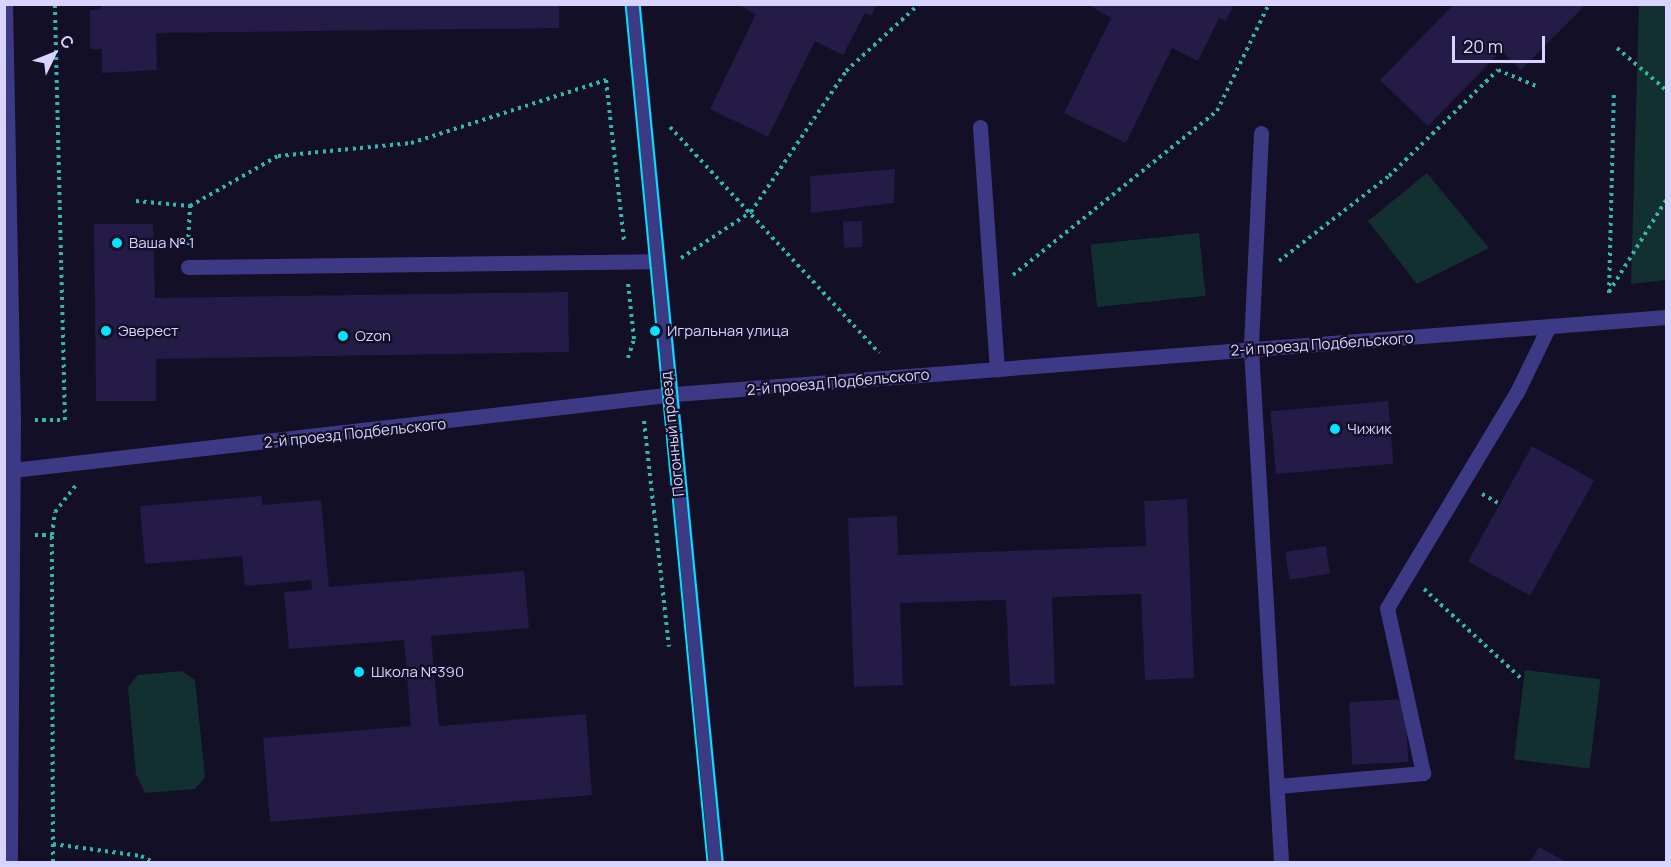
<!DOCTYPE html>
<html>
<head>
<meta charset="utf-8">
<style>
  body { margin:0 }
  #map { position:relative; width:1671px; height:867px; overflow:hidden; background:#130f26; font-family:Manrope,sans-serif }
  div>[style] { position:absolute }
  .green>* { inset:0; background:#12302f; transform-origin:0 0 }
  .building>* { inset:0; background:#241b47; transform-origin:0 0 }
  .path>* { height:4px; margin-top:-2px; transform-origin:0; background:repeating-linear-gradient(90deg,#2fb8b0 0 3px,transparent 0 7.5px) }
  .minor>* { height:15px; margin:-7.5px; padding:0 7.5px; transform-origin:7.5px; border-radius:7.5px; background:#3d3a85 }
  .tram>* { height:1.5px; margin:-0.75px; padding:0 0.75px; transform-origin:0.75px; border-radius:0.75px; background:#00e5ff }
  .dots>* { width:16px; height:16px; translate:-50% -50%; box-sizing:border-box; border:3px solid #130f26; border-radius:50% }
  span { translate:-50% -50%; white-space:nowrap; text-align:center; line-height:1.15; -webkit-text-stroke:4.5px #130f26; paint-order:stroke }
  .poi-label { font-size:15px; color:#d9d4ff }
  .left { translate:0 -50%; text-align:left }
  .street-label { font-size:15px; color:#d9d4ff }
  .frame { position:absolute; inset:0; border:6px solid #d9d4ff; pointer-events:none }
  .north { position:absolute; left:24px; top:24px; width:60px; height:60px; -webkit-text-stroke:4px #130f26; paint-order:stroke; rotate:47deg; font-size:16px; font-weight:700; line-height:24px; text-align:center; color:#d9d4ff }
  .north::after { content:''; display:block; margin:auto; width:21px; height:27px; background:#d9d4ff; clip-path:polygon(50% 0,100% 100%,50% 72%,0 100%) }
  .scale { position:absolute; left:1452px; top:36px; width:93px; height:27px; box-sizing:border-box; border:3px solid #d9d4ff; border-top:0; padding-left:8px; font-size:18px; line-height:21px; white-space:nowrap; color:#d9d4ff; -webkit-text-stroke:4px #130f26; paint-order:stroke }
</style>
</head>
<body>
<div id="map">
  <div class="green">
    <div style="clip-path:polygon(1639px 5px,1666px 5px,1666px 280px,1631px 284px)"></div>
    <div style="clip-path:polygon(1427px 173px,1489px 248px,1417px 284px,1368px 221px)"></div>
    <div style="left:1199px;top:233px;width:63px;height:109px;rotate:84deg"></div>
    <div style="left:1525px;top:670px;width:76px;height:90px;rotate:7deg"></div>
    <div style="clip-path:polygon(182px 671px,195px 680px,205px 777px,195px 789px,145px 793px,136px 774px,128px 687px,138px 675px)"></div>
  </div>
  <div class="building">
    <div style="clip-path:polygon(101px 4px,559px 4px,559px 28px,156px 33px,157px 70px,102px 73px,102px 49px,90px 49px,90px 10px,101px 9px)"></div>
    <div style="clip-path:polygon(737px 4px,877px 4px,871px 16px,865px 13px,843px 55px,815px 41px,768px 137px,710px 109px,756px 14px)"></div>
    <div style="clip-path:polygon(1087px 4px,1234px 4px,1226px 21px,1219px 18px,1198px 61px,1172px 48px,1126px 143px,1064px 113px,1111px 18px)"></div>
    <div style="clip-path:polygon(1454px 4px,1586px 4px,1521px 70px,1501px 51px,1428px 126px,1380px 80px)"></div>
    <div style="clip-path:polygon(895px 169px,894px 203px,811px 213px,810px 176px)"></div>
    <div style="left:862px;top:221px;width:26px;height:19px;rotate:88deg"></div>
    <div style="clip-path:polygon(94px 224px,153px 224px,155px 298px,568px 292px,569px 352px,156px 359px,156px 401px,96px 401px)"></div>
    <div style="left:1388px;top:401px;width:63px;height:118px;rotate:85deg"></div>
    <div style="left:1532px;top:446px;width:71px;height:132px;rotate:29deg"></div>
    <div style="clip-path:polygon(262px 496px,262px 505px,321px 500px,329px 587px,524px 571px,529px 628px,431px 636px,439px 726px,586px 714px,592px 795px,270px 822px,263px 738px,411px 726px,404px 640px,289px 649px,284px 592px,312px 590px,311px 580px,245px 586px,242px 556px,145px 564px,140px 506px)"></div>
    <div style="clip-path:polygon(1187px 499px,1194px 678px,1145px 680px,1141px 594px,1052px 597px,1055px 684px,1010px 686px,1006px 600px,900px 603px,903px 685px,854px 687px,848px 518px,897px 516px,898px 555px,1146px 546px,1144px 501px)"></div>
    <div style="left:1326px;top:546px;width:28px;height:41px;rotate:82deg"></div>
    <div style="left:1405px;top:699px;width:63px;height:56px;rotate:87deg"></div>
    <div style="clip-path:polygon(1539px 847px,1566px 862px,1530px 862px)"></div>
  </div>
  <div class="path">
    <div style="left:1617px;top:48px;width:65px;rotate:40.6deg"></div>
    <div style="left:670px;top:127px;width:308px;rotate:47.2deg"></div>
    <div style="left:136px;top:201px;width:54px;rotate:5.3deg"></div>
    <div style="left:188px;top:245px;width:39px;rotate:-87deg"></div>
    <div style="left:190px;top:206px;width:101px;rotate:-29.6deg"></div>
    <div style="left:278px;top:156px;width:134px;rotate:-5.6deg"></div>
    <div style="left:411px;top:143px;width:205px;rotate:-17.9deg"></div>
    <div style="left:606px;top:80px;width:161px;rotate:83.6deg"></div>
    <div style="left:681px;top:258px;width:84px;rotate:-33.3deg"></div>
    <div style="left:751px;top:212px;width:170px;rotate:-56deg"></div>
    <div style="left:846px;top:71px;width:99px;rotate:-42.5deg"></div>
    <div style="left:1279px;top:261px;width:139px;rotate:-37.7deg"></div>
    <div style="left:1389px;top:176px;width:152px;rotate:-44.2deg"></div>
    <div style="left:1498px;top:70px;width:41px;rotate:22.8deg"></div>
    <div style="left:1013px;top:275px;width:262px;rotate:-38.8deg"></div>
    <div style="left:1217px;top:111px;width:119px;rotate:-64.1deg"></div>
    <div style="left:1609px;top:292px;width:108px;rotate:-58.2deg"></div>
    <div style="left:1609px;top:293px;width:201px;rotate:-88.6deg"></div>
    <div style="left:628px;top:358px;width:20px;rotate:-72deg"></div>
    <div style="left:634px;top:339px;width:56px;rotate:-96.1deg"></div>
    <div style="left:35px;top:420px;width:30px"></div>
    <div style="left:65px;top:420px;width:416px;rotate:-91.4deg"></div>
    <div style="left:644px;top:421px;width:227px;rotate:83.7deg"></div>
    <div style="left:1482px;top:494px;width:21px;rotate:29deg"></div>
    <div style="left:35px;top:535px;width:17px"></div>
    <div style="left:1424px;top:589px;width:134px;rotate:42.6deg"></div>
    <div style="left:53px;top:844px;width:89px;rotate:7.8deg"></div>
    <div style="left:141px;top:856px;width:13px;rotate:27deg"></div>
    <div style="left:53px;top:862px;width:327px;rotate:-90.2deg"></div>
    <div style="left:52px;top:535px;width:23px;rotate:-83deg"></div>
    <div style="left:55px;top:512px;width:33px;rotate:-52deg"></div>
  </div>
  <div class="minor">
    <div style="left:5px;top:4px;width:415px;rotate:88.9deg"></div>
    <div style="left:13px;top:419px;width:443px;rotate:90.4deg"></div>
    <div style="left:633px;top:4px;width:862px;rotate:84.47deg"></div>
    <div style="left:980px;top:127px;width:243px;rotate:86deg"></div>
    <div style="left:1261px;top:133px;width:216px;rotate:92.7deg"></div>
    <div style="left:1251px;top:349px;width:514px;rotate:86.65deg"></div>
    <div style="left:188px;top:267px;width:468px;rotate:-0.7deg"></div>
    <div style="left:4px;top:471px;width:675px;rotate:-6.55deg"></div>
    <div style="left:675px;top:394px;width:994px;rotate:-4.44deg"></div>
    <div style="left:1278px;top:786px;width:146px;rotate:-5.1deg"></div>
    <div style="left:1423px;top:773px;width:169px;rotate:-102.3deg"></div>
    <div style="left:1387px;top:608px;width:252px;rotate:-59deg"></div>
    <div style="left:1517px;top:392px;width:73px;rotate:-64.1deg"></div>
  </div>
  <div class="tram">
    <div style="left:626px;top:4px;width:862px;rotate:84.54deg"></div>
    <div style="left:640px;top:4px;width:862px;rotate:84.47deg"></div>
  </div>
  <div class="dots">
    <div style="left:117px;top:243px;background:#00e5ff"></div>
    <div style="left:106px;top:331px;background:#00e5ff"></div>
    <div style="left:655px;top:331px;background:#00e5ff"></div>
    <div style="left:343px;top:336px;background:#00e5ff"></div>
    <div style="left:1335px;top:429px;background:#00e5ff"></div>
    <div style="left:359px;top:672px;background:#00e5ff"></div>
  </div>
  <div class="poi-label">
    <span class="left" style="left:129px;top:243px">Ваша № 1</span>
    <span class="left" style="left:118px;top:331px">Эверест</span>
    <span class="left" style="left:667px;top:331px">Игральная улица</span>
    <span class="left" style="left:355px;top:336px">Ozon</span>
    <span class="left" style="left:1347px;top:429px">Чижик</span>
    <span class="left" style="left:371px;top:672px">Школа №390</span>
  </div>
  <div class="street-label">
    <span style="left:1322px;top:344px;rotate:-4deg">2-й проезд Подбельского</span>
    <span style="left:838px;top:382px;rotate:-5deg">2-й проезд Подбельского</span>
    <span style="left:355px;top:433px;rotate:-6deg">2-й проезд Подбельского</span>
    <span style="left:672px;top:434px;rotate:-96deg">Погонный проезд</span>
  </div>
  <div class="frame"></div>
  <div class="north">С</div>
  <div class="scale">20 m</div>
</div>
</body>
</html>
